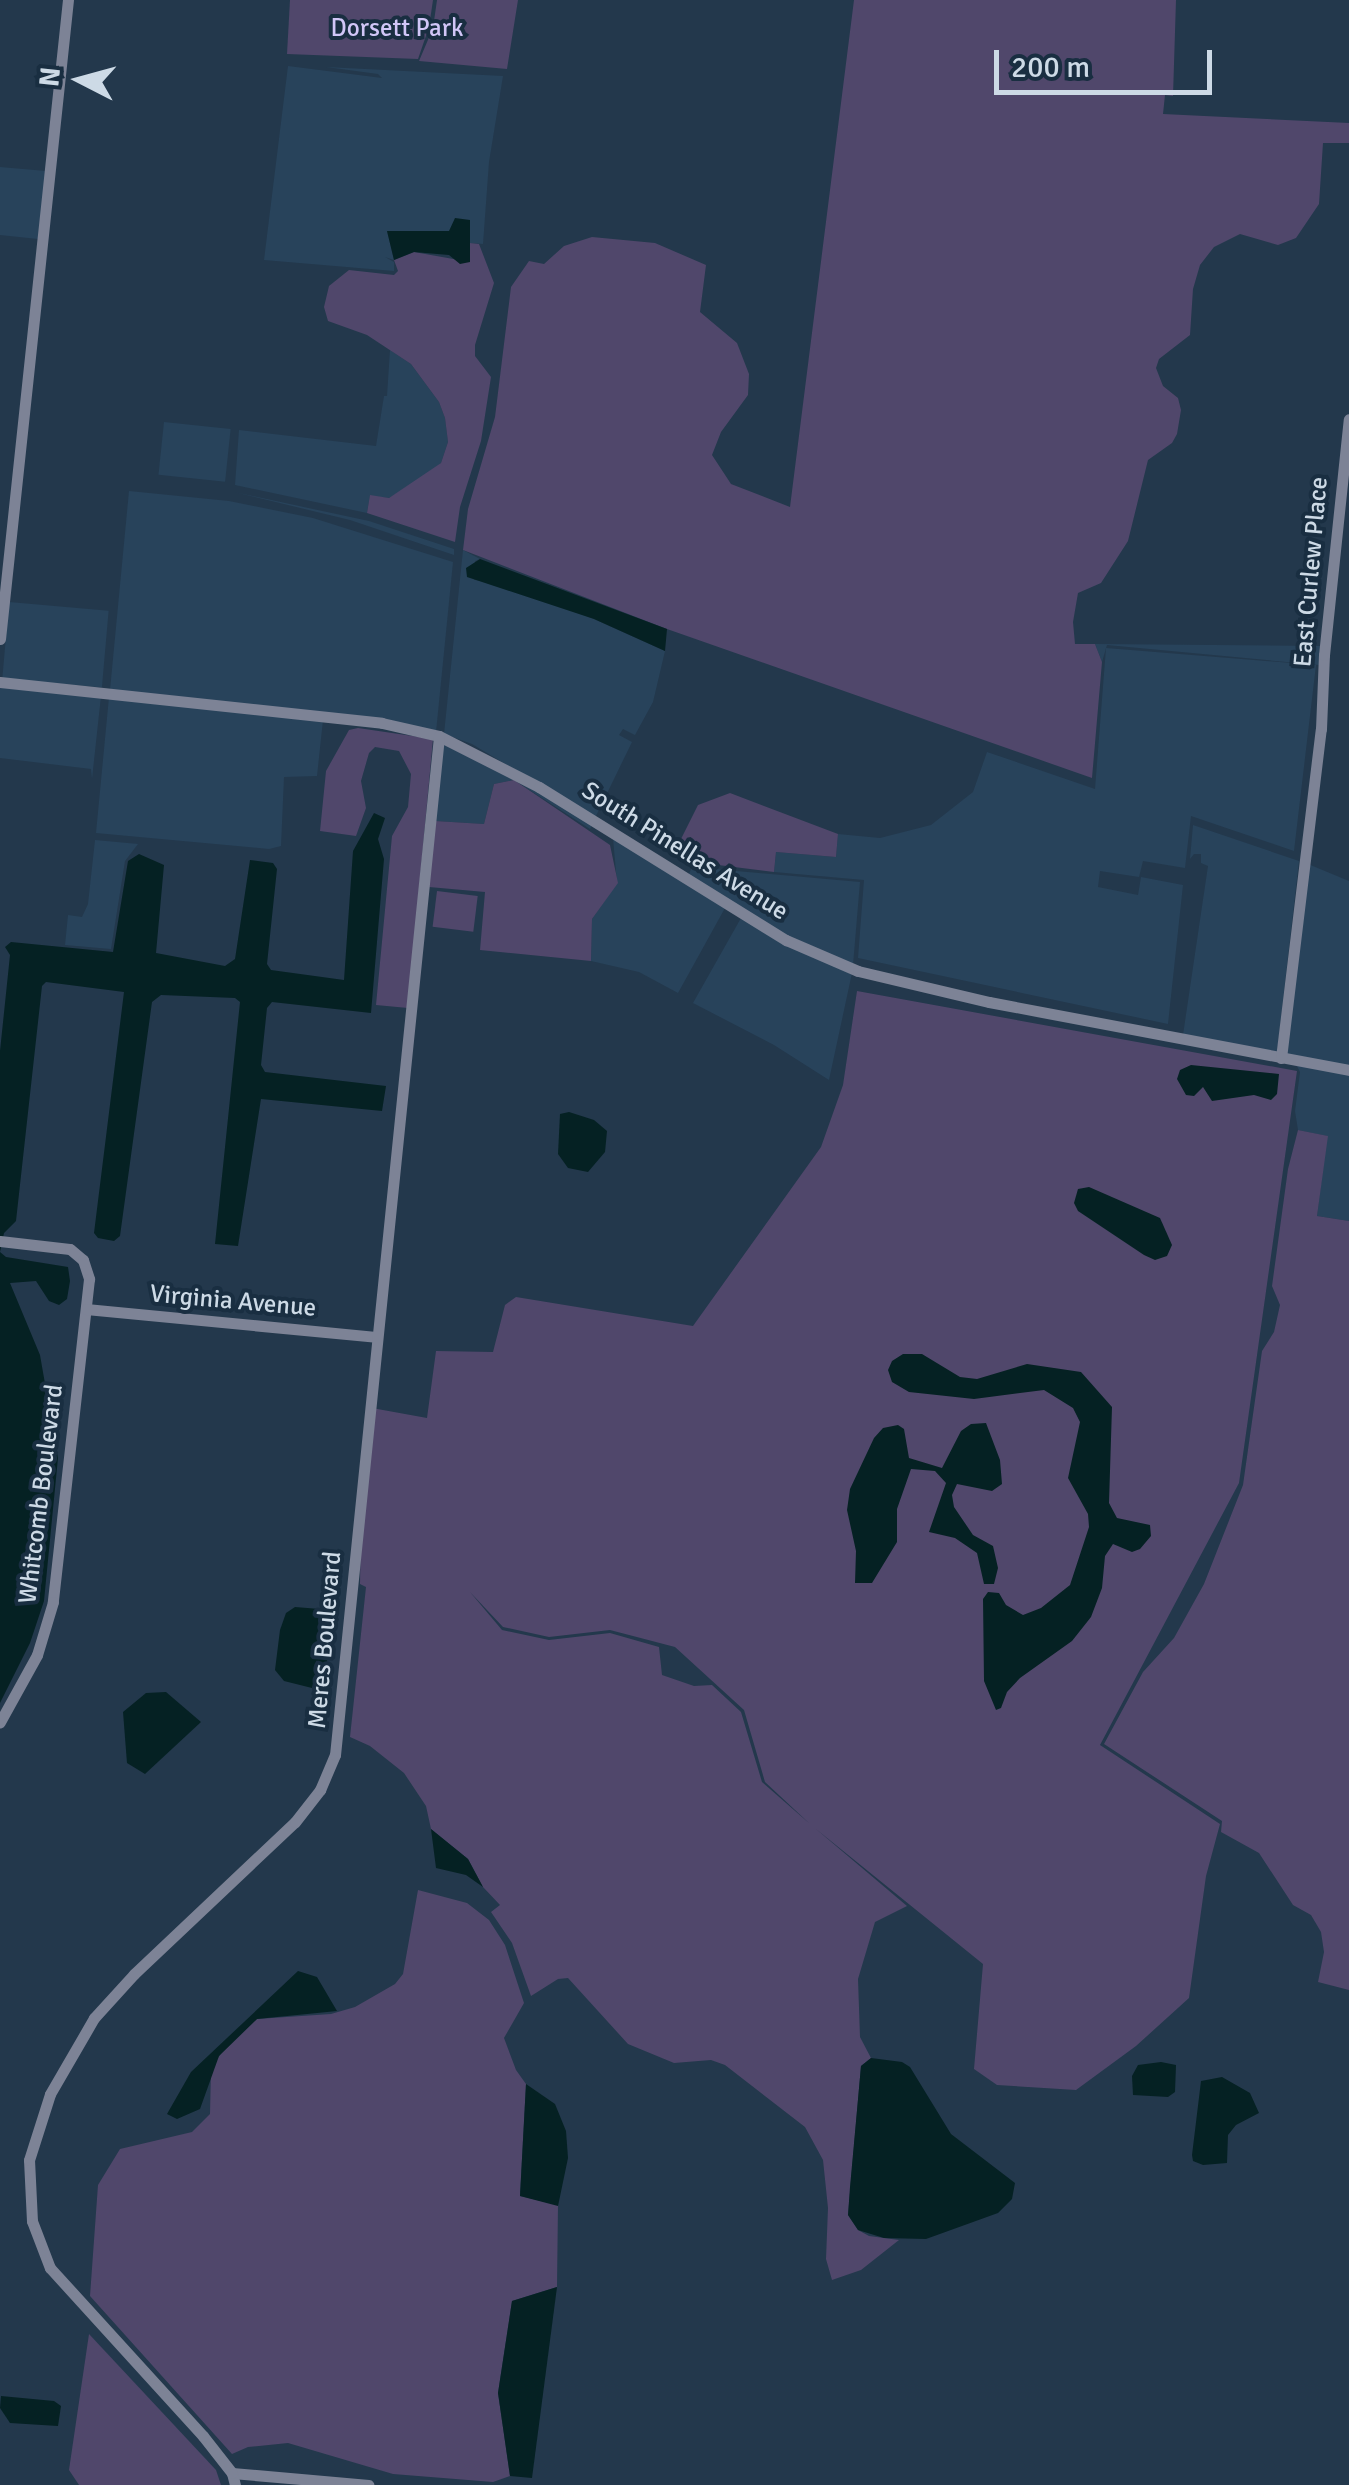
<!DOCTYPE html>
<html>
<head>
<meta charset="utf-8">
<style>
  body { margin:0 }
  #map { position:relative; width:1349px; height:2485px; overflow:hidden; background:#23384c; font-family:Signika,sans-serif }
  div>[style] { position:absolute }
  .built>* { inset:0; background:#28435b; transform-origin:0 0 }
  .green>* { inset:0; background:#50476b; transform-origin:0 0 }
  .water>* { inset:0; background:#052123 }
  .secondary>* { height:11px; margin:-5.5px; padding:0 5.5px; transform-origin:5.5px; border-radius:5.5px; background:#7d8396 }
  span { translate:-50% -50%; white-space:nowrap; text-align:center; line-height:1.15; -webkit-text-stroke:8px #192e41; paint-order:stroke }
  .park-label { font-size:25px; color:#d1c6f7 }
  .street-label { font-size:25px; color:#cddae6 }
  .north { position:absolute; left:30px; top:30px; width:100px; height:100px; -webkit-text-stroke:8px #192e41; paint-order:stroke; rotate:276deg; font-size:28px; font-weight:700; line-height:40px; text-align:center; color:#cddae6 }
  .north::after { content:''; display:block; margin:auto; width:35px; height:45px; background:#cddae6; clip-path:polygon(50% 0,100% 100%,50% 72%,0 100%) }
  .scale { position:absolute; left:994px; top:50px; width:218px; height:45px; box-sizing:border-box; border:5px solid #cddae6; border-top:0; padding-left:12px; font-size:30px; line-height:35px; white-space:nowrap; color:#cddae6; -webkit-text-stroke:8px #192e41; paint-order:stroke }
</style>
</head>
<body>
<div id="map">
  <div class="built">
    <div style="clip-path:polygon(288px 66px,382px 78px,378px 74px,326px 67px,503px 76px,489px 162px,483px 244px,470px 243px,470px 221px,449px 231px,387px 231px,394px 260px,385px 257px,394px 262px,394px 271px,264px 260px)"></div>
    <div style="clip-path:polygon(0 167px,46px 171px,38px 239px,0 235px)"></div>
    <div style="clip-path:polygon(390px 350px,411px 364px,439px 402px,445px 418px,448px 442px,441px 463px,427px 476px,389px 498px,370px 496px,367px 513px,235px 485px,239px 430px,376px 446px,384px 396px,387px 396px)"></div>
    <div style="left:164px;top:422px;width:67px;height:53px;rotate:6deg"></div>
    <div style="clip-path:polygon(129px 491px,229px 501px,313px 518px,453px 562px,436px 732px,110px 690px)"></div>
    <div style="clip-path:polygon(234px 492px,369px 521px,454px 549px,454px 555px,350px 520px)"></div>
    <div style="clip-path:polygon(463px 550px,480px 559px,475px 561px,474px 580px,491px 581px,594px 619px,665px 651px,653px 702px,635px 735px,623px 729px,619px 735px,632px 742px,595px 818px,472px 744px,444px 734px)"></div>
    <div style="left:9px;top:602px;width:100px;height:77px;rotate:5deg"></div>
    <div style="clip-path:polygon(1095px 644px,1320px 646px,1319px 665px,1107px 645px,1102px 662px)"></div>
    <div style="clip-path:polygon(1106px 648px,1316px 665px,1294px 851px,1191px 816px,1185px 868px,1143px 861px,1139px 877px,1100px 871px,1098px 887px,1138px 895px,1141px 877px,1183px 885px,1168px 1024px,858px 958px,864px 880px,774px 872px,776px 852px,836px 857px,838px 834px,880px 838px,931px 825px,973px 792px,987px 752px,1095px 789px)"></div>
    <div style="clip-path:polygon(0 686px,101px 696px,92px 779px,91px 769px,0 758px)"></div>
    <div style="clip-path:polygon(109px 697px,323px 720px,317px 776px,284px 777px,281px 846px,269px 849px,96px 833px)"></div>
    <div style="clip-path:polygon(443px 742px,467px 751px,592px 825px,590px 829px,514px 780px,494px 784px,484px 824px,435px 821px)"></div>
    <div style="clip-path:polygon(1193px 825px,1299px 861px,1277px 1053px,1183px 1035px,1208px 866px,1201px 863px,1201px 854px,1194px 854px,1190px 859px)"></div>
    <div style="clip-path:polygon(613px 838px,725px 908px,678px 993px,639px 972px,591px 961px,592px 919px,617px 883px)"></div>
    <div style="clip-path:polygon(95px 840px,203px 850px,138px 844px,125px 861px,111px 949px,65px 945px,68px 915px,82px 917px,88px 904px)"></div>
    <div style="clip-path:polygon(1308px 864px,1349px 881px,1349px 1066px,1286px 1055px)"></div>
    <div style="clip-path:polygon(692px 867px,860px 882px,853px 965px,788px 937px,688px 876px)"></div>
    <div style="clip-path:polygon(741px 918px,810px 956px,852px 973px,829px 1080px,774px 1045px,693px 1003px)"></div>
    <div style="clip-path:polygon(1296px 1064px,1349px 1074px,1349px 1221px,1317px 1216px,1327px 1136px,1298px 1130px,1295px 1111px,1300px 1072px)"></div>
  </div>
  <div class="green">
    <div style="clip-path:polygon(290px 0,433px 0,429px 27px,418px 59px,287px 54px)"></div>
    <div style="clip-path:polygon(437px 0,518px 0,507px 69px,419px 61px,433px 28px)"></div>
    <div style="clip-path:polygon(854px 0,1176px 0,1173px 96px,1165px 95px,1163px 114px,1349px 123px,1349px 143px,1323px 143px,1319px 204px,1296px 238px,1278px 245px,1240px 234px,1214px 247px,1200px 265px,1193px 289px,1190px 335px,1159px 359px,1156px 368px,1163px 386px,1178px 398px,1181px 410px,1177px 434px,1172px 443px,1148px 460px,1128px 541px,1101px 583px,1078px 593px,1073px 622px,1075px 644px,1095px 644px,1102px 662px,1092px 778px,667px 629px,463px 550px,468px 509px,495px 417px,511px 287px,529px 261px,544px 264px,564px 246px,592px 237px,655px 243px,706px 265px,700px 312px,737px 343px,749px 374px,748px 395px,721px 432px,712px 455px,731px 484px,790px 507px)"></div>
    <div style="clip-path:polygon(470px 243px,479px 244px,494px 283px,475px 345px,475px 356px,491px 377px,481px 441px,460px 507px,455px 542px,367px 513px,370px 495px,389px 498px,441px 463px,448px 442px,445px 418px,439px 402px,411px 364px,367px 335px,328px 321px,324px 307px,329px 286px,349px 270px,394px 275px,398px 271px,394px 260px,414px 252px,470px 262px)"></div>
    <div style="clip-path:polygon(358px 728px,433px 739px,408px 1008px,376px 1005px,392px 836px,408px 807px,411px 774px,399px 751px,375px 747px,369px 753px,361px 781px,366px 808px,356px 836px,320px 831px,326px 771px,349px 730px)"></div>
    <div style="clip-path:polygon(514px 780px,610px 845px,618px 883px,592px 919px,591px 961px,480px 950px,485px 892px,429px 887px,435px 821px,484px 824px,494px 784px)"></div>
    <div style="clip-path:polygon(730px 793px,838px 834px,836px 857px,776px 852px,774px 872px,678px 860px,677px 847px,698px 805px)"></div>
    <div style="left:437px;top:891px;width:41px;height:36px;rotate:7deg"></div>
    <div style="clip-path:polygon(evenodd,857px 991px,1297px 1071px,1239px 1483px,1100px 1745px,1220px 1824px,1206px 1876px,1189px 1998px,1136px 2046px,1076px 2090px,997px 2085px,974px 2069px,983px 1964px,816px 1829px,907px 1906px,875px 1922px,858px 1979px,860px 2037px,871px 2058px,861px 2066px,848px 2215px,858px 2230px,869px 2236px,899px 2240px,861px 2270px,832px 2280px,826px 2259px,828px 2208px,823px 2160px,805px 2127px,725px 2065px,711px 2060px,674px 2063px,628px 2044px,568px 1978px,558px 1979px,531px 1996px,512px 1943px,491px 1912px,500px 1905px,483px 1887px,468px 1859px,431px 1829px,426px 1806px,404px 1773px,370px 1746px,350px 1737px,366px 1587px,360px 1584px,361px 1524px,372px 1408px,427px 1418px,436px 1351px,493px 1352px,505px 1305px,516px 1297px,693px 1326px,821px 1147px,843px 1085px,857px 991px,470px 1592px,503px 1627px,549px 1637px,610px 1630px,675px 1647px,744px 1710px,765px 1782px,810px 1824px,762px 1782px,741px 1712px,712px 1685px,694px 1686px,662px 1675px,659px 1647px,610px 1633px,549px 1640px,502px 1630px,470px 1592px)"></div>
    <div style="clip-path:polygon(1298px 1130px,1328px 1136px,1317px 1216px,1349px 1221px,1349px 1990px,1318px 1982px,1324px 1952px,1321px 1932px,1311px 1915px,1293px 1905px,1259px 1853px,1221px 1832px,1222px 1821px,1104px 1744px,1143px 1672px,1174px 1638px,1204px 1584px,1243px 1485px,1262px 1351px,1274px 1332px,1280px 1305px,1272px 1286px,1288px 1169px)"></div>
    <div style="clip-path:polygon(418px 1890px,467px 1903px,489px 1920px,505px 1945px,524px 2003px,504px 2038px,516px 2070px,526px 2084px,520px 2196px,558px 2205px,557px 2287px,512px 2301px,498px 2393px,510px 2476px,493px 2482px,393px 2474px,288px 2443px,248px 2447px,232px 2454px,90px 2296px,98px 2185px,120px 2149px,192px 2132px,210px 2114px,211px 2068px,231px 2039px,257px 2019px,331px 2014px,355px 2007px,395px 1984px,403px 1974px)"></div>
    <div style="clip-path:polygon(89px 2334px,216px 2470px,221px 2485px,79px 2485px,69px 2470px)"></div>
  </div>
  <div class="water">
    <div style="clip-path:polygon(455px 218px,470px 220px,470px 262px,460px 264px,449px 255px,414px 252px,394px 260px,387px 231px,449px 231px)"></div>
    <div style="clip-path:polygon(480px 559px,667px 629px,665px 651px,594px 619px,467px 577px,466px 568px)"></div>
    <div style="clip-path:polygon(374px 813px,385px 818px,378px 839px,384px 859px,371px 1013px,272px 1002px,267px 1008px,261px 1065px,265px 1072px,386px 1086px,382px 1111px,261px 1099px,238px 1246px,215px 1244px,240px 1002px,235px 998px,161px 995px,152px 1002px,120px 1236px,114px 1241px,98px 1238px,94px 1233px,124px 992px,46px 982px,42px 986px,16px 1221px,4px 1233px,0 1252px,6px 1257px,68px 1267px,70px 1281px,67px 1299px,59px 1305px,49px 1301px,36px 1281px,10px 1283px,40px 1355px,58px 1458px,44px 1601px,30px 1643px,0 1703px,0 1051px,10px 955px,5px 947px,11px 942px,113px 952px,128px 861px,139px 854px,164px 865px,156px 953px,225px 966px,235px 959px,250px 860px,273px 863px,277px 869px,267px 964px,271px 970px,344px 980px,353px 851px)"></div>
    <div style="clip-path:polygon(1191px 1065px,1279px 1074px,1277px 1094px,1271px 1100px,1254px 1095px,1212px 1101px,1203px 1087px,1194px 1096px,1186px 1095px,1177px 1079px,1180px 1070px)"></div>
    <div style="clip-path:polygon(569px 1112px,594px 1120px,607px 1131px,605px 1152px,588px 1172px,568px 1168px,558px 1154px,560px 1114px)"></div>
    <div style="clip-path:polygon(1089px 1187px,1160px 1218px,1172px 1245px,1167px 1256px,1155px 1260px,1144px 1255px,1078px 1211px,1074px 1203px,1078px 1189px)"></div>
    <div style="clip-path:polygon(903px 1354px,922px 1354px,960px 1377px,977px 1379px,1027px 1364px,1081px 1372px,1112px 1407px,1109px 1503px,1117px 1518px,1150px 1525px,1151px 1536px,1140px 1549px,1132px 1552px,1113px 1544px,1105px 1556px,1102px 1588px,1091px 1617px,1072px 1641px,1020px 1678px,1007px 1692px,1001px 1708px,996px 1710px,984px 1681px,983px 1599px,988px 1592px,999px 1593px,1006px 1605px,1023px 1615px,1041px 1608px,1070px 1585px,1089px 1527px,1088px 1514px,1068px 1478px,1080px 1422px,1073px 1408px,1044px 1390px,974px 1399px,909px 1392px,892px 1382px,888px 1370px,892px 1361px)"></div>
    <div style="clip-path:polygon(986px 1423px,1000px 1460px,1002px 1484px,992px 1491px,957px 1484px,952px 1495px,954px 1507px,973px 1535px,993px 1546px,998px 1568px,994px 1584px,984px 1584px,977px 1553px,955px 1538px,929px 1532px,946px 1483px,935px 1471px,911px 1469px,897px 1509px,897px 1542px,872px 1583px,855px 1583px,856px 1551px,847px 1510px,850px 1489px,874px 1438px,883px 1428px,898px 1425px,904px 1429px,909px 1458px,942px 1468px,961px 1431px,971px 1424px)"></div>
    <div style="clip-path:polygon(295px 1607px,332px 1610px,325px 1683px,316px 1689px,284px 1681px,275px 1670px,280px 1630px,286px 1613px)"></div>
    <div style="clip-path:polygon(166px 1692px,201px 1722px,145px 1774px,127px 1763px,123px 1712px,146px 1693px)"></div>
    <div style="clip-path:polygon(431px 1829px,468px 1859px,483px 1887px,466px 1875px,436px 1868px)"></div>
    <div style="clip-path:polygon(298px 1971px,317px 1977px,337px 2011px,257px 2019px,219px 2056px,200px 2109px,177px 2119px,167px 2114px,191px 2072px)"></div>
    <div style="clip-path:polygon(871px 2058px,902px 2062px,910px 2067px,951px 2134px,1015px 2183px,1012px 2199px,998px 2213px,926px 2239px,884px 2238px,858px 2230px,848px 2215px,850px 2187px,861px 2066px)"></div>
    <div style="clip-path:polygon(1161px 2062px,1176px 2065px,1175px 2092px,1168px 2097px,1133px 2095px,1132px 2076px,1138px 2065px)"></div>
    <div style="clip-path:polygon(1222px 2077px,1250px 2093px,1259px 2113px,1236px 2125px,1228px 2135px,1227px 2163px,1203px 2165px,1193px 2161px,1192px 2155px,1201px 2081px)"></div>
    <div style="clip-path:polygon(526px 2084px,555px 2104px,566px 2131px,568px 2158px,558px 2206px,520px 2196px)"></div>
    <div style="clip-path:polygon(557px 2287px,532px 2478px,510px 2476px,498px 2393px,512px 2301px)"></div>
    <div style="clip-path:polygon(1px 2396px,54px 2401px,61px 2406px,58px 2426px,10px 2423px,0 2408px)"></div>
  </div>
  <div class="secondary">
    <div style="left:0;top:639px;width:643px;rotate:-83.93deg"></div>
    <div style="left:0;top:682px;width:384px;rotate:6.1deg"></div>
    <div style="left:382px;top:723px;width:58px;rotate:12.8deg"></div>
    <div style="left:439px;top:736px;width:112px;rotate:27deg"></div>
    <div style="left:539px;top:787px;width:291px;rotate:31.8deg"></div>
    <div style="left:786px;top:940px;width:78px;rotate:23.3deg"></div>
    <div style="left:858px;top:971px;width:135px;rotate:13.3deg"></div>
    <div style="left:989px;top:1002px;width:366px;rotate:10.7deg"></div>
    <div style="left:1281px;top:1058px;width:331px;rotate:-83.1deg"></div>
    <div style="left:1321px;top:729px;width:74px;rotate:-87.7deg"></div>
    <div style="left:1324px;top:655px;width:237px;rotate:-84deg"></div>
    <div style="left:0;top:1241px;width:70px;rotate:6.5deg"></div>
    <div style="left:70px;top:1249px;width:17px;rotate:40deg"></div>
    <div style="left:83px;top:1260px;width:20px;rotate:72deg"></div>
    <div style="left:89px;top:1279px;width:325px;rotate:96.4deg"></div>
    <div style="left:53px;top:1602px;width:55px;rotate:106.8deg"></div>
    <div style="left:37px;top:1655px;width:77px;rotate:118.9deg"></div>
    <div style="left:86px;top:1309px;width:291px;rotate:5.5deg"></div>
    <div style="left:232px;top:2473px;width:137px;rotate:5deg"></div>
    <div style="left:235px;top:2485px;width:12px;rotate:-104deg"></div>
    <div style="left:232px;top:2473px;width:47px;rotate:-128.1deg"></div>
    <div style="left:203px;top:2436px;width:227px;rotate:-132.3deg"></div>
    <div style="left:50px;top:2268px;width:50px;rotate:-111deg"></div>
    <div style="left:32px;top:2221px;width:61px;rotate:-92.8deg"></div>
    <div style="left:29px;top:2160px;width:69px;rotate:-72.3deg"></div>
    <div style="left:50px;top:2094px;width:88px;rotate:-59.9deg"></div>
    <div style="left:94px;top:2018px;width:59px;rotate:-47.7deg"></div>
    <div style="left:134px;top:1974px;width:221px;rotate:-43.4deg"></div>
    <div style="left:295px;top:1822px;width:41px;rotate:-52deg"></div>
    <div style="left:320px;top:1790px;width:38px;rotate:-67deg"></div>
    <div style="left:335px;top:1755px;width:1024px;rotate:-84.17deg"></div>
  </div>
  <div class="park-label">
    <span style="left:397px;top:28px">Dorsett Park</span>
  </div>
  <div class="street-label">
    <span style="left:1311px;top:572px;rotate:-85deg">East Curlew Place</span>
    <span style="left:685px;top:851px;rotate:32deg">South Pinellas Avenue</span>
    <span style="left:233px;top:1301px;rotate:5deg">Virginia Avenue</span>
    <span style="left:41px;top:1494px;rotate:-83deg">Whitcomb Boulevard</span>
    <span style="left:325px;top:1640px;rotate:-85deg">Meres Boulevard</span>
  </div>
  <div class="north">N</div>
  <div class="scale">200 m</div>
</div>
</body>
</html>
